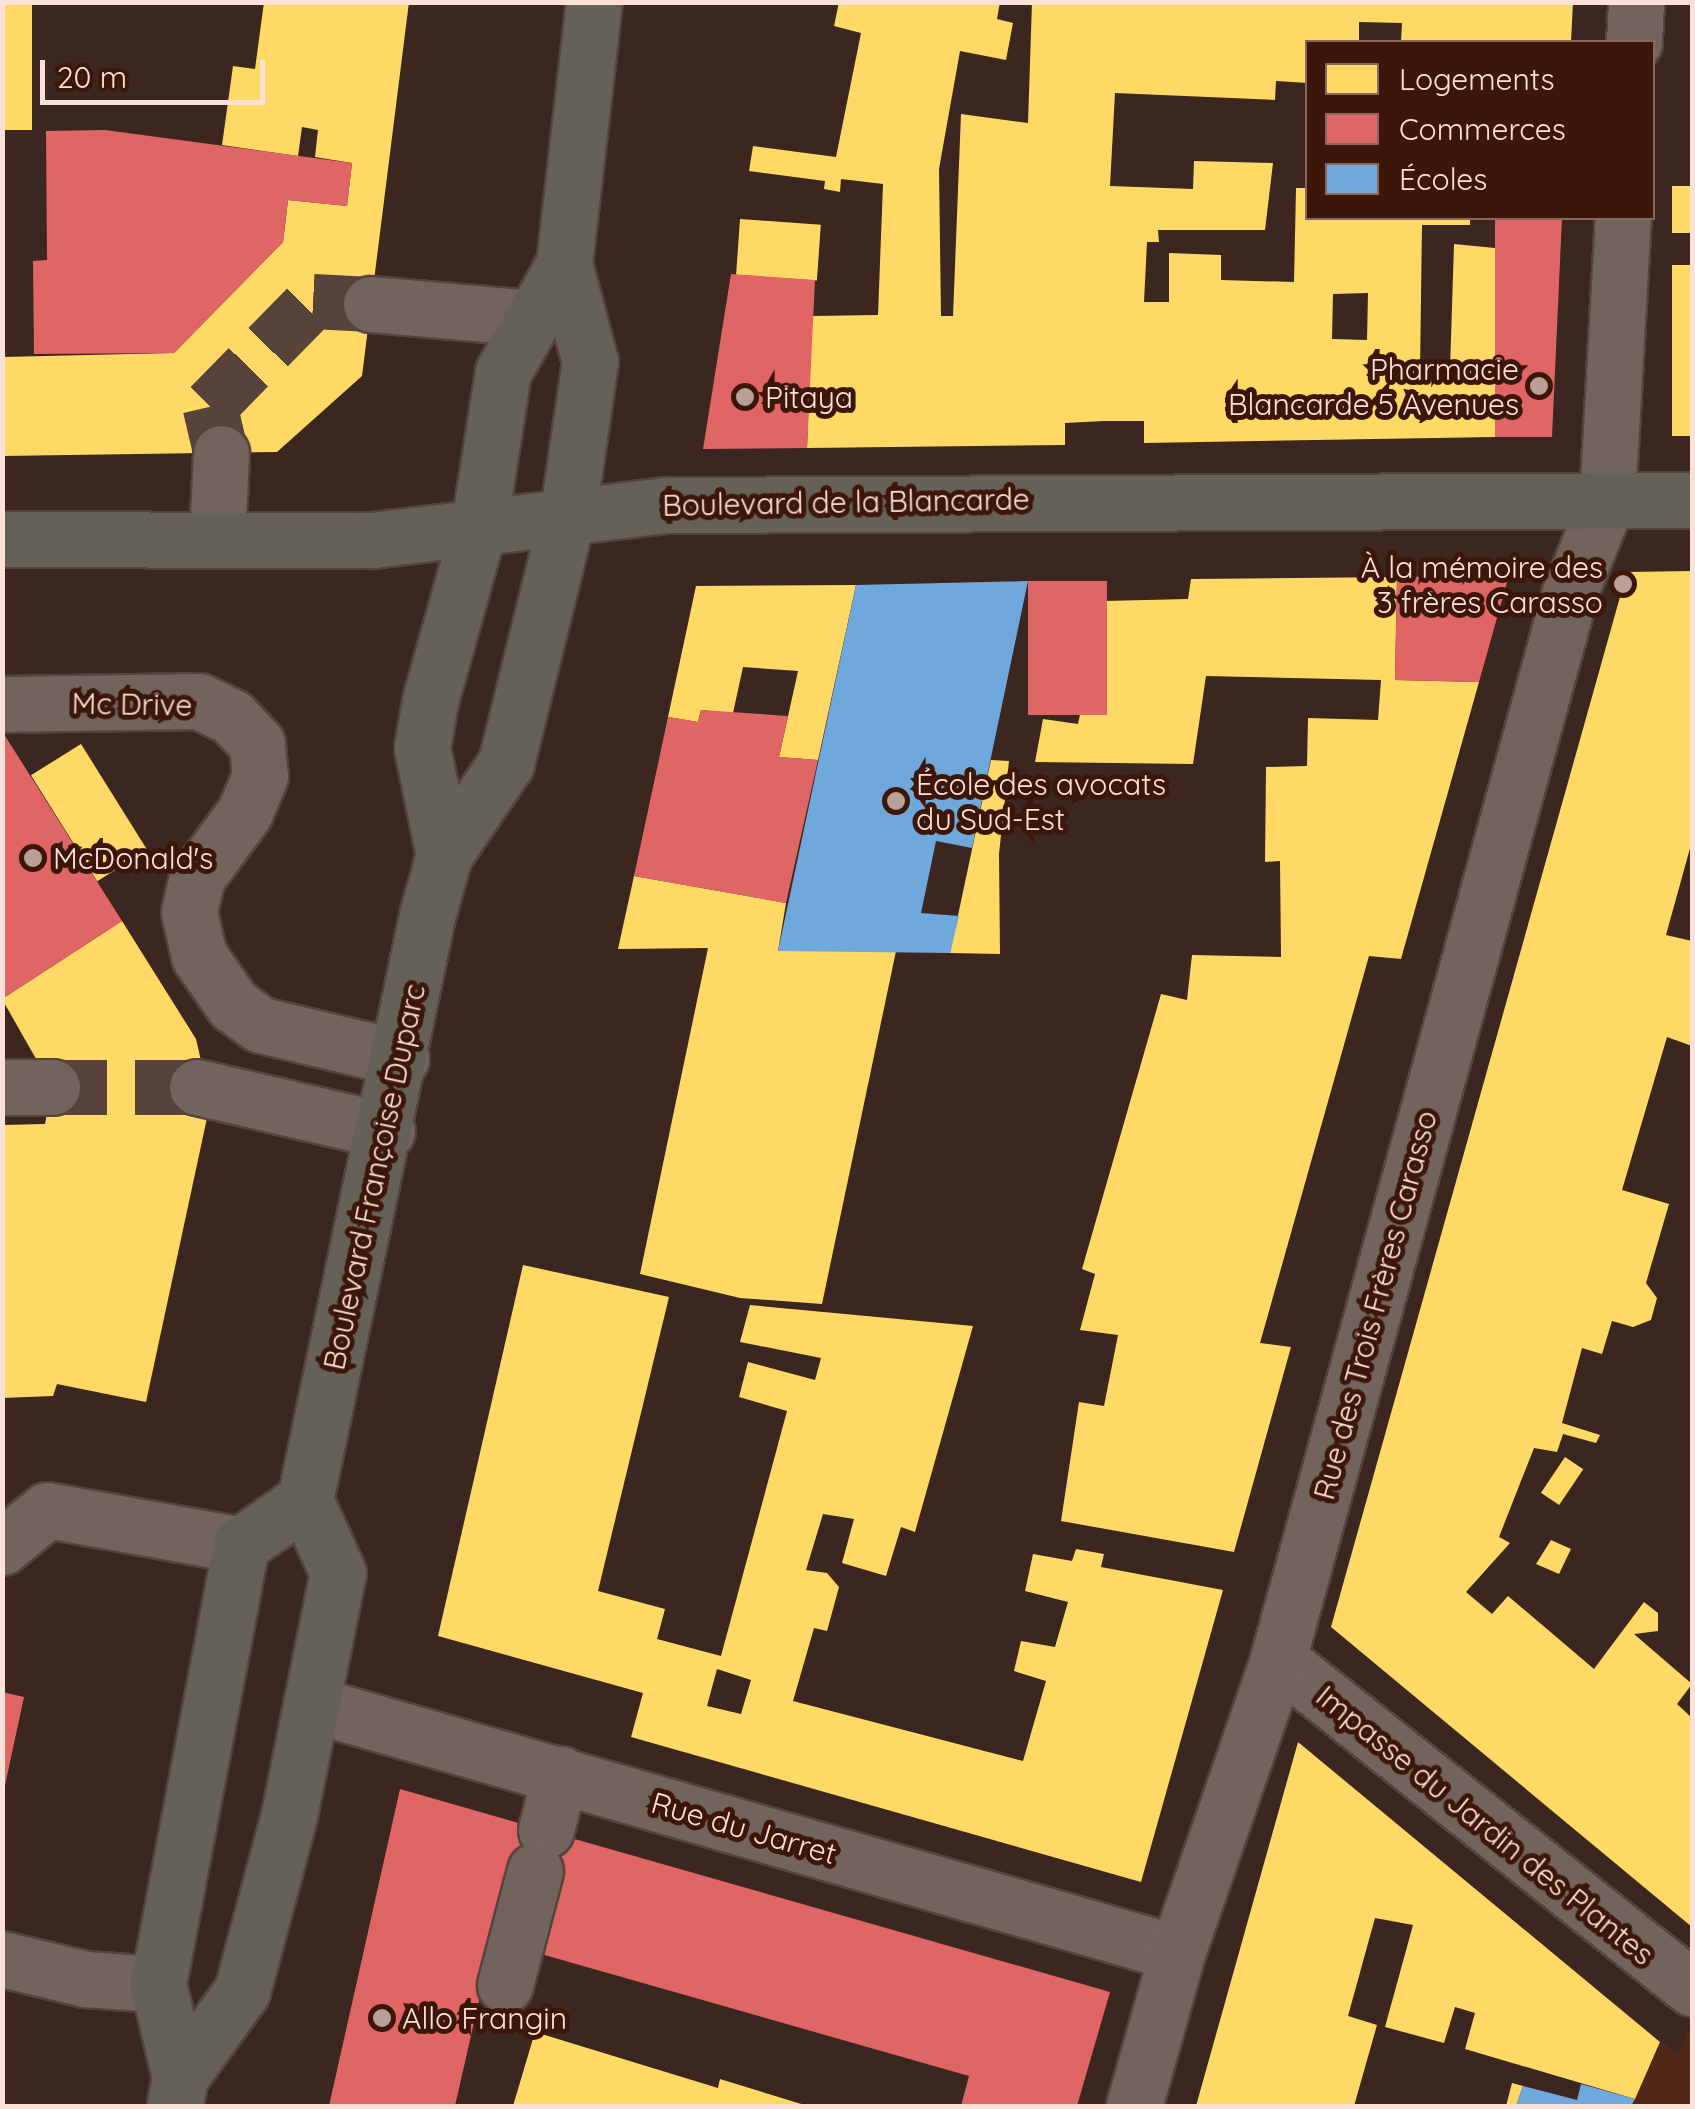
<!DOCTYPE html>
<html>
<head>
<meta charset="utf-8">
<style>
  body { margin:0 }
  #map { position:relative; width:1695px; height:2109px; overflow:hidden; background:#3b271f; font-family:Quicksand,sans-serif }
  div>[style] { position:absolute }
  .built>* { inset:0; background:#512818 }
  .homes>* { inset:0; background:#ffd966; transform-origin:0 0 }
  .shops>* { inset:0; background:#e06666; transform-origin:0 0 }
  .schools>* { inset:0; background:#6fa8dc }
  .minor-tunnel>* { height:55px; margin-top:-27.5px; transform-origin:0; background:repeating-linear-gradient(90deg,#58433b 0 55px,transparent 0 83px) }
  .roads { filter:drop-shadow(2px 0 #55433d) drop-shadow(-2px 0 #55433d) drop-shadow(0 2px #55433d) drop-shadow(0 -2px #55433d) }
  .minor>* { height:55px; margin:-27.5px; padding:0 27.5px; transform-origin:27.5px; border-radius:27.5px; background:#73635d }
  .major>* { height:55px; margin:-27.5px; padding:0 27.5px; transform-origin:27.5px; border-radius:27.5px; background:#666158 }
  .dots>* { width:28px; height:28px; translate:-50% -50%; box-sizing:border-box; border:5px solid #3c1709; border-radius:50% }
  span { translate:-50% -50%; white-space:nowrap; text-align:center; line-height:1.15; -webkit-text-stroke:10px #3c1709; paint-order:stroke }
  .poi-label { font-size:30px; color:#fce1d8 }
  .right { translate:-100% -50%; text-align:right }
  .left { translate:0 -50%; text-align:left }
  .street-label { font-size:30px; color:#fce1d8 }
  .frame { position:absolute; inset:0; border:5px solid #fce1d8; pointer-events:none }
  .legend { position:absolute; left:1305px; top:40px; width:350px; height:180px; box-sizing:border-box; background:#3c1709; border:2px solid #89685c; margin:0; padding:12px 18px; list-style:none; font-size:30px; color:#fce1d8 }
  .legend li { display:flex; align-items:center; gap:20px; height:50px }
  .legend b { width:50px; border:2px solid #89685c }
  .scale { position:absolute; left:40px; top:60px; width:225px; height:45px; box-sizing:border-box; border:5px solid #fce1d8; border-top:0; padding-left:12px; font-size:30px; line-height:35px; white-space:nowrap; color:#fce1d8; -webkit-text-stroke:8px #3c1709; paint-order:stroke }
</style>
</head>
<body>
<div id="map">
  <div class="built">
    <div style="clip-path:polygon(1692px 2024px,1692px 2106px,1631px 2106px,1661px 2042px,1678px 2055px)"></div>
  </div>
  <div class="homes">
    <div style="left:2px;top:2px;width:30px;height:128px"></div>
    <div style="clip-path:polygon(264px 2px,409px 2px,362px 376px,277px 452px,2px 456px,2px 357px,174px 353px,283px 242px,288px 200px,347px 206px,352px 163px,315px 157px,318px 130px,302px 127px,298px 156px,222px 145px,233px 66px,255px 69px)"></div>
    <div style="clip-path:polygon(evenodd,839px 2px,1000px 2px,997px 19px,1013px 23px,1006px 60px,960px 51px,939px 169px,941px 316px,953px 316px,961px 114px,1028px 123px,1032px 2px,1573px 2px,1571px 42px,1401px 42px,1402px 23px,1359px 22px,1359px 42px,1308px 42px,1308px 83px,1276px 81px,1275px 100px,1115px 93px,1110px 186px,1193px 189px,1194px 161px,1273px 163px,1265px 230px,1158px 230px,1159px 242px,1147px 242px,1144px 302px,1169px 302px,1169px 253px,1221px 255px,1221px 280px,1294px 282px,1296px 188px,1308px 188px,1308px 218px,1470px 218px,1470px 225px,1422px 225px,1420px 371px,1450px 369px,1454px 244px,1495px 248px,1495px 437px,1144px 443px,1144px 421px,1105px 421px,1065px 423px,1065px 445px,807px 448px,812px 316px,878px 315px,883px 184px,841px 179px,840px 192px,824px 189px,825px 181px,749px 171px,753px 146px,836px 157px,861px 33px,834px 26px,839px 2px,1368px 293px,1367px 340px,1332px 339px,1333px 294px,1368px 293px)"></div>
    <div style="left:1672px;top:186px;width:20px;height:47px"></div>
    <div style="left:740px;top:219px;width:81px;height:56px;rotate:4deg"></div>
    <div style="left:1692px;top:265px;width:171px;height:20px;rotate:90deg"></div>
    <div style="clip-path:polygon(1692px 571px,1692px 841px,1666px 935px,1692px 941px,1692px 1046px,1667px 1037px,1622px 1190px,1669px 1204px,1646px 1283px,1657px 1298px,1651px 1320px,1633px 1327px,1612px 1321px,1602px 1354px,1582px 1348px,1562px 1423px,1600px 1435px,1596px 1443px,1563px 1434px,1557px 1452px,1534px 1448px,1499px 1537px,1510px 1543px,1466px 1592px,1492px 1614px,1508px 1596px,1594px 1669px,1644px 1602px,1658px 1613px,1658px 1631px,1634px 1634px,1692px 1684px,1677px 1704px,1692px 1718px,1692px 1927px,1331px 1627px,1627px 572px)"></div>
    <div style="clip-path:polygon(1397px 577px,1395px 680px,1479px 682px,1401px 959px,1369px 956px,1260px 1343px,1291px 1347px,1234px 1552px,1061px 1521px,1079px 1402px,1104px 1406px,1118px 1335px,1080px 1330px,1095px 1274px,1082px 1269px,1161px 994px,1187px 1000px,1192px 955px,1281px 957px,1280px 861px,1265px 862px,1266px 767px,1307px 766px,1308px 718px,1378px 720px,1381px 680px,1206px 676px,1193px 764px,1035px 762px,1043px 719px,1078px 724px,1104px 601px,1188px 599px,1191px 579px)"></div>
    <div style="clip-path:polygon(856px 585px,818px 760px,779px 757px,798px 671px,743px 667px,733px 713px,701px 710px,698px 722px,668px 717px,696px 586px)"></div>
    <div style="left:81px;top:744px;width:125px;height:59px;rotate:58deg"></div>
    <div style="clip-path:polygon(991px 760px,1009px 761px,999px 854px,1000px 954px,950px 953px)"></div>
    <div style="clip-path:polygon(634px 876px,786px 903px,778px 951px,896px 951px,822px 1304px,740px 1298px,640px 1274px,708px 948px,618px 949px)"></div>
    <div style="clip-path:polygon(122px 921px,196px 1039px,202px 1065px,192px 1116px,207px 1118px,146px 1402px,57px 1384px,53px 1396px,2px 1398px,2px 1125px,45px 1124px,52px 1087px,2px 999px)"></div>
    <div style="clip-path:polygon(evenodd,523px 1265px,669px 1297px,598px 1591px,665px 1609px,657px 1639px,721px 1656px,787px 1411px,739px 1397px,748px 1362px,815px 1380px,821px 1358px,740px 1342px,750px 1305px,973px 1326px,915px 1532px,901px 1527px,886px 1576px,842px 1563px,854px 1519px,823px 1514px,806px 1570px,827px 1573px,839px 1587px,827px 1631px,814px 1628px,793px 1701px,1023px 1761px,1046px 1681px,1014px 1671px,1021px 1641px,1055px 1647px,1068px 1602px,1025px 1591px,1033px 1554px,1072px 1561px,1076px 1549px,1104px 1554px,1101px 1567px,1223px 1590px,1141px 1882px,631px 1737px,643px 1693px,438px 1636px,523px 1265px,717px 1669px,751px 1680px,741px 1714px,707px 1706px,717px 1669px)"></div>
    <div style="left:1565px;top:1457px;width:22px;height:43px;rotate:34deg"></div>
    <div style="clip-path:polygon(1551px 1540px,1571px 1549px,1559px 1574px,1536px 1564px)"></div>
    <div style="clip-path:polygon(1298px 1742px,1660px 2042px,1635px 2099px,1465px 2049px,1475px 2013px,1455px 2007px,1444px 2043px,1385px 2027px,1413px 1925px,1375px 1918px,1348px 2016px,1377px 2025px,1354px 2106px,1196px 2106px)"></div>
    <div style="clip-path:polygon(535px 2032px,718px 2088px,720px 2079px,808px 2106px,513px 2106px)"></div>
    <div style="clip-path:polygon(1512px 2083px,1523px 2086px,1516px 2106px,1506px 2106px)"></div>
  </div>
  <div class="shops">
    <div style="clip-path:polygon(105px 130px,352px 163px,347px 206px,288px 200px,283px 242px,174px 353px,34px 354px,33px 261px,47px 260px,46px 131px)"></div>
    <div style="clip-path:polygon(1495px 218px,1562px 218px,1552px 437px,1495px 437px)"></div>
    <div style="clip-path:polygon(731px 274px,815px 280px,807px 448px,703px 449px)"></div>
    <div style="clip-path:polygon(1509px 575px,1479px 682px,1395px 680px,1397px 577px)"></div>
    <div style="left:1028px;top:581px;width:79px;height:134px"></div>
    <div style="clip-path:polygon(701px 710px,788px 716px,779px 757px,818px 760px,786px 903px,634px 876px,668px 717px,698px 722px)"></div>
    <div style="clip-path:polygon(2px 731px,122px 921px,2px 999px)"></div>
    <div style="clip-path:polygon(2px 1692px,24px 1697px,4px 1790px,2px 1789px)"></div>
    <div style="clip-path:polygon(400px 1789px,1110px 1992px,1077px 2106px,961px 2106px,969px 2076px,541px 1954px,510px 1864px,455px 2106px,329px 2106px)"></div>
  </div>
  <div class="schools">
    <div style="clip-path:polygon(1028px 581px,972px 848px,936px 841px,921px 913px,959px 916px,950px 953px,778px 951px,856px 585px)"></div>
    <div style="clip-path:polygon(1581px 2084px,1635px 2099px,1631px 2106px,1516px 2106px,1523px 2086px,1577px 2100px)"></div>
  </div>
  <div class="minor-tunnel">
    <div style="left:221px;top:453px;width:48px;rotate:-103.2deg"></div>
    <div style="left:210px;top:406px;width:147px;rotate:-45.6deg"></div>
    <div style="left:313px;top:301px;width:58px;rotate:3deg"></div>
    <div style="left:52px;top:1087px;width:145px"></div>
  </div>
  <div class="roads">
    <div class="minor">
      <div style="left:1634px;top:42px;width:40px;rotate:-87.1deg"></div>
      <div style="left:371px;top:304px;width:161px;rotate:5deg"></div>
      <div style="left:217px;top:539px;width:86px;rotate:-87.3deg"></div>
      <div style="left:2px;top:704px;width:197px;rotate:-0.9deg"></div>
      <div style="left:199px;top:701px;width:37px;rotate:26deg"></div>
      <div style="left:232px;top:717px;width:37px;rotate:47deg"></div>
      <div style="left:257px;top:744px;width:32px;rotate:85deg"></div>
      <div style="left:260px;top:776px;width:39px;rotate:113deg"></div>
      <div style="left:245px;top:812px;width:81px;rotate:126.4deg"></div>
      <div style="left:197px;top:877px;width:36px;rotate:103deg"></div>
      <div style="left:189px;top:912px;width:45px;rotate:77.2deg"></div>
      <div style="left:199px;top:956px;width:60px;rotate:55.2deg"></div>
      <div style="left:233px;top:1005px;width:34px;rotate:36deg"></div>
      <div style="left:261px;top:1025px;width:144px;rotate:13.3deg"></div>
      <div style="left:2px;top:1087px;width:50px"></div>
      <div style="left:197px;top:1087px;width:195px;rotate:13deg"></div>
      <div style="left:2px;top:1547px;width:58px;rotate:-39.4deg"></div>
      <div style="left:47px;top:1510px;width:197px;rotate:10.2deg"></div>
      <div style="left:1278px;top:1659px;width:529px;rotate:38.47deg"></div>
      <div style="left:311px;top:1704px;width:901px;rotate:16.04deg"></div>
      <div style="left:546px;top:1830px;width:58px;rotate:-76deg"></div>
      <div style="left:2px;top:1959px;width:85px;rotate:13.5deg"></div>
      <div style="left:85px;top:1979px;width:73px;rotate:3.9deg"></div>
      <div style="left:505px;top:1985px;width:118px;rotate:-75.3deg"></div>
      <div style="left:1134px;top:2106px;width:159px;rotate:-74.3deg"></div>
      <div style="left:1177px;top:1953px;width:311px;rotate:-71deg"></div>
      <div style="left:1278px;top:1659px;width:1106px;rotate:-74.69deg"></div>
      <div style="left:1570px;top:592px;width:98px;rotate:-67.9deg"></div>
      <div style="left:1607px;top:501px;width:283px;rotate:-86.8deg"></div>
    </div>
    <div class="major">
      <div style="left:2px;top:539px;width:370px;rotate:0.2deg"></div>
      <div style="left:372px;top:540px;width:296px;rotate:-6.8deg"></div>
      <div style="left:666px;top:505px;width:1026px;rotate:-0.28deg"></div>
      <div style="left:444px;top:855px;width:109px;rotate:-101.6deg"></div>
      <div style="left:422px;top:748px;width:48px;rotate:-80.3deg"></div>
      <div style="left:430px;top:701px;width:183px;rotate:-74.4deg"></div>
      <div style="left:479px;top:525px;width:155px;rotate:-81.1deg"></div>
      <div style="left:503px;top:372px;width:124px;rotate:-60.5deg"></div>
      <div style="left:180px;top:2077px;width:106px;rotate:-54.2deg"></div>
      <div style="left:242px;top:1991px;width:182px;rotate:-75deg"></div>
      <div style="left:289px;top:1815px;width:247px;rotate:-78.6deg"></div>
      <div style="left:338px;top:1573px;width:80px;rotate:-114.3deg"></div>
      <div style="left:305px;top:1500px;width:597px;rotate:-78.2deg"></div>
      <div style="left:427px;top:916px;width:63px;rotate:-74.4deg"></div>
      <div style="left:444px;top:855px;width:111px;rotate:-56deg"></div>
      <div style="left:506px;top:763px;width:259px;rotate:-76.1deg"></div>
      <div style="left:568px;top:512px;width:152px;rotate:-81.7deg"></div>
      <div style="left:590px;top:362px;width:101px;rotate:-104.9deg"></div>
      <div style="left:564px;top:264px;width:264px;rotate:-83.5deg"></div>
      <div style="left:175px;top:2103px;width:26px;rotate:-79deg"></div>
      <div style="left:180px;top:2077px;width:96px;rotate:-103.3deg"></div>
      <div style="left:158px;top:1984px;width:447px;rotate:-79.3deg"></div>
      <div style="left:241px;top:1545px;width:78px;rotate:-35.1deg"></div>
    </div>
  </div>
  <div class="dots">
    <div style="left:1539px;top:386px;background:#b8a097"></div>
    <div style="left:745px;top:397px;background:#b8a097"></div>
    <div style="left:1623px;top:584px;background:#b8a097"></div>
    <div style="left:896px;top:801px;background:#b8a097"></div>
    <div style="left:33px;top:858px;background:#b8a097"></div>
    <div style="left:382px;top:2018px;background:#b8a097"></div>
  </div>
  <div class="poi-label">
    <span class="right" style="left:1519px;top:386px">Pharmacie<br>Blancarde 5 Avenues</span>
    <span class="left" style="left:765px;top:397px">Pitaya</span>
    <span class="right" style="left:1603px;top:584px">À la mémoire des<br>3 frères Carasso</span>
    <span class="left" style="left:916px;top:801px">École des avocats<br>du Sud-Est</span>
    <span class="left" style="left:53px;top:858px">McDonald's</span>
    <span class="left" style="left:402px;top:2018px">Allo Frangin</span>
  </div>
  <div class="street-label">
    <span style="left:846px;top:502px;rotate:-1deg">Boulevard de la Blancarde</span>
    <span style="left:132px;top:704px;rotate:1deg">Mc Drive</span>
    <span style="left:374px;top:1177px;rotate:-78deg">Boulevard Françoise Duparc</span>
    <span style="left:1375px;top:1305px;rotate:-75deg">Rue des Trois Frères Carasso</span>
    <span style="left:1485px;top:1825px;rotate:39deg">Impasse du Jardin des Plantes</span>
    <span style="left:744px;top:1828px;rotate:16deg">Rue du Jarret</span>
  </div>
  <div class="frame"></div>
  <ul class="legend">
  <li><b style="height:28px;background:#ffd966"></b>Logements</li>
  <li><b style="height:28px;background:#e06666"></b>Commerces</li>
  <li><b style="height:28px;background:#6fa8dc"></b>Écoles</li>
  </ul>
  <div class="scale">20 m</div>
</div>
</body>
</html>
